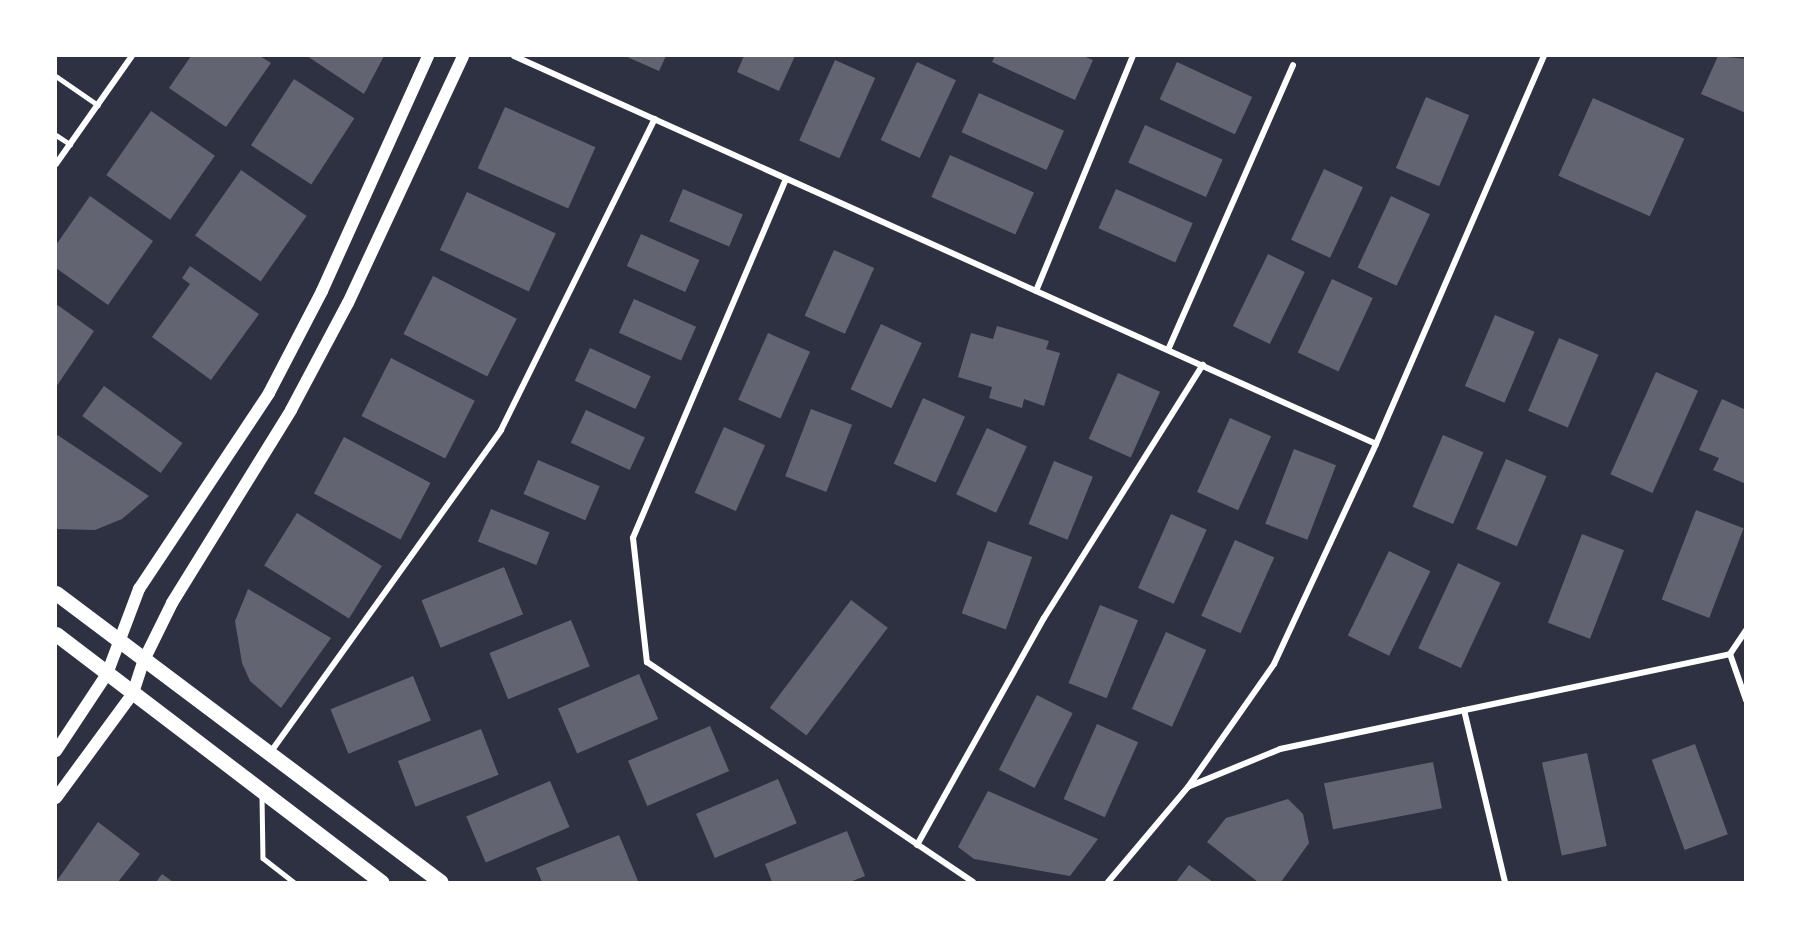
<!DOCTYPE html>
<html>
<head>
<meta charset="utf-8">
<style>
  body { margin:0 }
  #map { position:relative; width:1801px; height:938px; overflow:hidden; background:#2d3142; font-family:"DM Sans",sans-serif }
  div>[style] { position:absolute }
  .building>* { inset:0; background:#626471; transform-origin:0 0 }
  .service>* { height:4.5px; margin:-2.25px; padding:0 2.25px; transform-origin:2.25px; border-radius:2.25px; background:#fff }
  .minor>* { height:6px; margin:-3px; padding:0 3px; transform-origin:3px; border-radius:3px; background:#fff }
  .secondary>* { height:12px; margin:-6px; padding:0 6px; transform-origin:6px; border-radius:6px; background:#fff }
  .primary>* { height:15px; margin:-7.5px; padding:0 7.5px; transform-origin:7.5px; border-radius:7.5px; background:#fff }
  span { translate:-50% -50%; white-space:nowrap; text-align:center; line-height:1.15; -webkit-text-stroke:4.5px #fff; paint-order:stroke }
  .frame { position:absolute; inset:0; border:57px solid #fff; pointer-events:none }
</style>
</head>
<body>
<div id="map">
  <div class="building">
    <div style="clip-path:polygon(191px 56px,260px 56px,271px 63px,226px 127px,169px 88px)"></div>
    <div style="clip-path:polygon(307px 56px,384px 56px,364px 94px)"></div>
    <div style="clip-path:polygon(625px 56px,666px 56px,659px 71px)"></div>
    <div style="clip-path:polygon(744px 56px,795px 56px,779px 91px,737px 72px)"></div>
    <div style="clip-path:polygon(995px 56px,1083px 56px,1093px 60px,1075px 100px,992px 62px)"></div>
    <div style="clip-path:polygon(1718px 56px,1746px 59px,1746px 113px,1701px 94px)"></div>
    <div style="left:835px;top:60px;width:44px;height:88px;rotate:24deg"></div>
    <div style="left:917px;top:62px;width:43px;height:86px;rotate:25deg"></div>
    <div style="left:1177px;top:62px;width:83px;height:41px;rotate:25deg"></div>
    <div style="left:294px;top:79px;width:72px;height:79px;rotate:33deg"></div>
    <div style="left:979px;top:93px;width:93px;height:43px;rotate:24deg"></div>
    <div style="left:1426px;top:97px;width:47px;height:77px;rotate:23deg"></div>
    <div style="left:1593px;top:98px;width:100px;height:85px;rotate:24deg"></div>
    <div style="left:505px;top:107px;width:99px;height:67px;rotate:24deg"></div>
    <div style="left:151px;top:111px;width:78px;height:78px;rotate:35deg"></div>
    <div style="left:1145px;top:125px;width:85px;height:41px;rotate:24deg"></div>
    <div style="left:950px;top:155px;width:92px;height:46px;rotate:24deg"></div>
    <div style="left:1324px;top:169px;width:43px;height:78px;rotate:25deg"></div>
    <div style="left:241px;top:170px;width:80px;height:80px;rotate:35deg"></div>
    <div style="left:683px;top:189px;width:65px;height:35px;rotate:23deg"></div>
    <div style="left:1116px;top:189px;width:84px;height:43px;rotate:24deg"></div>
    <div style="left:467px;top:192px;width:98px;height:64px;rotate:25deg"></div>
    <div style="clip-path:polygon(90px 196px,153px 241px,108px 305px,56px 268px,56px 245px)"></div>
    <div style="left:1391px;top:196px;width:43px;height:79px;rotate:25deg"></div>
    <div style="left:641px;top:234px;width:64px;height:35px;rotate:24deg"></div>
    <div style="left:834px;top:250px;width:44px;height:72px;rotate:24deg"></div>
    <div style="left:1268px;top:254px;width:41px;height:80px;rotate:26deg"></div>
    <div style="clip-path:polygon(190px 266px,259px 314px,211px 380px,152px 337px,190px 284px,182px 278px)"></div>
    <div style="left:433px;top:276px;width:94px;height:65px;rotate:27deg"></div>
    <div style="left:1332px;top:279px;width:45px;height:81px;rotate:25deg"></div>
    <div style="left:634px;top:299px;width:68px;height:37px;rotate:24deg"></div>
    <div style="clip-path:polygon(56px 304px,94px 331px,56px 387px)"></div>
    <div style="left:1495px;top:315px;width:43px;height:77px;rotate:23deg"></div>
    <div style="left:881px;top:324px;width:45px;height:72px;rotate:25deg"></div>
    <div style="clip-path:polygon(997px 326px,1049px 341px,1046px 349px,1060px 353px,1044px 406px,1024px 399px,1022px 408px,989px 398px,992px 387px,958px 377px,971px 333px,993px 339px)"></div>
    <div style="left:768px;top:333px;width:46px;height:73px;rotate:24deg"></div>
    <div style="left:1559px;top:338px;width:43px;height:79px;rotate:23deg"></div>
    <div style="left:590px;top:348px;width:67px;height:36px;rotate:25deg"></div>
    <div style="left:391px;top:358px;width:94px;height:65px;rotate:27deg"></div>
    <div style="left:1656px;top:372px;width:46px;height:112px;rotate:24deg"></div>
    <div style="left:1118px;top:373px;width:46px;height:72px;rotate:24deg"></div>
    <div style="left:104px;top:386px;width:97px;height:37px;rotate:36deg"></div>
    <div style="left:923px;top:398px;width:46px;height:72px;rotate:24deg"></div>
    <div style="clip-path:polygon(1722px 399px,1746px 410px,1746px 484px,1713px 470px,1719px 458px,1699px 450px)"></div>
    <div style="left:811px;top:409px;width:44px;height:72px;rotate:21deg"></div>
    <div style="left:586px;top:410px;width:65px;height:36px;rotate:25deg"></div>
    <div style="left:1230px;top:418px;width:45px;height:81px;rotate:24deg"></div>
    <div style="left:724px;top:427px;width:45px;height:72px;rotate:24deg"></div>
    <div style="left:987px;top:428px;width:44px;height:73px;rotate:25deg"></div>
    <div style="clip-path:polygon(56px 434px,149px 496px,122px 519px,95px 530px,56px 529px)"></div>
    <div style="left:1443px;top:435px;width:44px;height:78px;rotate:23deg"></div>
    <div style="left:344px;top:437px;width:98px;height:64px;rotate:28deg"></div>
    <div style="left:1294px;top:449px;width:45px;height:80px;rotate:21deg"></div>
    <div style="left:1506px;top:459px;width:44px;height:76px;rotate:23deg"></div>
    <div style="left:538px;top:460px;width:67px;height:37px;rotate:23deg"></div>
    <div style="left:1054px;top:461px;width:42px;height:68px;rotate:22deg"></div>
    <div style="left:491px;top:509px;width:63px;height:35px;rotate:22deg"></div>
    <div style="left:1696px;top:510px;width:51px;height:96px;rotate:21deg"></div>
    <div style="left:297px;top:513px;width:100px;height:62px;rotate:32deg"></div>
    <div style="left:1171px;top:514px;width:39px;height:81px;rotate:24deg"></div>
    <div style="left:1582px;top:534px;width:45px;height:95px;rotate:21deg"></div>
    <div style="left:1235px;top:540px;width:43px;height:83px;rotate:24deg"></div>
    <div style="left:988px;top:541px;width:47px;height:77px;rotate:20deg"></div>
    <div style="left:1389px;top:551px;width:46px;height:94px;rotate:26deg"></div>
    <div style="left:1458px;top:563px;width:47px;height:94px;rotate:25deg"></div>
    <div style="left:504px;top:567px;width:51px;height:89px;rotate:68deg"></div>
    <div style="clip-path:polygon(248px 589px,331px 638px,281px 708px,250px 681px,242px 663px,235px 621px)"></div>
    <div style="left:851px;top:600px;width:46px;height:135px;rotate:37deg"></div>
    <div style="left:1100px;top:605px;width:41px;height:84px;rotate:22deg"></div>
    <div style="left:571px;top:620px;width:50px;height:88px;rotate:68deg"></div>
    <div style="left:1166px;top:632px;width:44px;height:84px;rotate:24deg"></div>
    <div style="left:639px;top:674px;width:49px;height:88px;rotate:67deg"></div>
    <div style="left:413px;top:676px;width:48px;height:89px;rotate:68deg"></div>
    <div style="left:1037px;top:695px;width:40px;height:84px;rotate:27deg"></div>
    <div style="left:1097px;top:724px;width:45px;height:82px;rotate:24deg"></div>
    <div style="left:710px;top:726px;width:49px;height:89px;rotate:67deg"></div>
    <div style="left:481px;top:729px;width:49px;height:89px;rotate:69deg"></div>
    <div style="left:1695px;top:744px;width:96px;height:46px;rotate:70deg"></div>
    <div style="left:1587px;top:753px;width:95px;height:46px;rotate:78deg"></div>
    <div style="left:1433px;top:762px;width:47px;height:111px;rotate:79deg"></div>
    <div style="left:778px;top:779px;width:48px;height:89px;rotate:67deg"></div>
    <div style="left:550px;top:781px;width:50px;height:91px;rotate:67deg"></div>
    <div style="clip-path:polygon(988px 791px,1098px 839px,1070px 876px,974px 859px,958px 847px)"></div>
    <div style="clip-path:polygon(1288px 799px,1303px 814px,1309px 843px,1281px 882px,1258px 882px,1207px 842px,1226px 818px)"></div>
    <div style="clip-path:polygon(98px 822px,140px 854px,118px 882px,56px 882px)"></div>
    <div style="clip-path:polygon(847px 831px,865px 876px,850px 882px,772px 882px,765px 864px)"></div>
    <div style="clip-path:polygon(619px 835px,638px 881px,542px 882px,536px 868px)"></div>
    <div style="clip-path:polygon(1189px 865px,1213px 882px,1176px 882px)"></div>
    <div style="clip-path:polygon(162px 874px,173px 882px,156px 882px)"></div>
  </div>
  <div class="service">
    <div style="left:56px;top:76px;width:51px;rotate:34.6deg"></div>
    <div style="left:56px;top:135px;width:17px;rotate:33deg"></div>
    <div style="left:262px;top:796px;width:62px;rotate:89.1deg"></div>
    <div style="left:263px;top:858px;width:39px;rotate:38deg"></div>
  </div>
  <div class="minor">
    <div style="left:514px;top:56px;width:945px;rotate:24.23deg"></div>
    <div style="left:56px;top:164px;width:132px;rotate:-54.9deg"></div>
    <div style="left:786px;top:179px;width:390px;rotate:113.1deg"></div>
    <div style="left:633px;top:538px;width:125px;rotate:83.6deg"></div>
    <div style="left:647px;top:662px;width:393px;rotate:34deg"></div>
    <div style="left:1036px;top:291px;width:254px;rotate:-67.6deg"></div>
    <div style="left:1168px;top:350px;width:311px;rotate:-66.3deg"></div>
    <div style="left:1730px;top:654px;width:29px;rotate:-56deg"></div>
    <div style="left:1464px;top:710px;width:177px;rotate:76.6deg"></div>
    <div style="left:270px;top:753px;width:397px;rotate:-54.4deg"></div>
    <div style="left:501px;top:430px;width:347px;rotate:-63.7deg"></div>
    <div style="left:1190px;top:786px;width:97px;rotate:-22.3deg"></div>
    <div style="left:1280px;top:749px;width:460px;rotate:-11.9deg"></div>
    <div style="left:1730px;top:654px;width:49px;rotate:70.8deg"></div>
    <div style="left:917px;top:845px;width:260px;rotate:-60.8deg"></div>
    <div style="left:1044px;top:618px;width:299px;rotate:-57.9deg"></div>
    <div style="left:1108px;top:882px;width:124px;rotate:-49.9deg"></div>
    <div style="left:1188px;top:787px;width:150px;rotate:-55deg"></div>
    <div style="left:1274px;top:664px;width:242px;rotate:-65.1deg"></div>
    <div style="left:1376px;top:444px;width:423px;rotate:-66.6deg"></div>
  </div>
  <div class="secondary">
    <div style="left:56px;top:751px;width:92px;rotate:-56.5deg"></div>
    <div style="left:107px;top:674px;width:91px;rotate:-69.4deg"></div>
    <div style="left:139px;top:589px;width:235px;rotate:-56.4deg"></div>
    <div style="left:269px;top:393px;width:115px;rotate:-62.5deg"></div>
    <div style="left:322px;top:291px;width:258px;rotate:-65.7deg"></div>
    <div style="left:56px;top:798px;width:130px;rotate:-53.7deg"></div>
    <div style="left:133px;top:693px;width:33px;rotate:-72deg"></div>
    <div style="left:143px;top:662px;width:66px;rotate:-63.8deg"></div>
    <div style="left:172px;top:603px;width:227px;rotate:-58.3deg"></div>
    <div style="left:291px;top:410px;width:121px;rotate:-62deg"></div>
    <div style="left:348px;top:303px;width:272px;rotate:-65deg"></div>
  </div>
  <div class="primary">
    <div style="left:56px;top:593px;width:481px;rotate:36.9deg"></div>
    <div style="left:56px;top:634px;width:409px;rotate:37.3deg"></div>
  </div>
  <div class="frame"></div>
</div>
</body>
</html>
